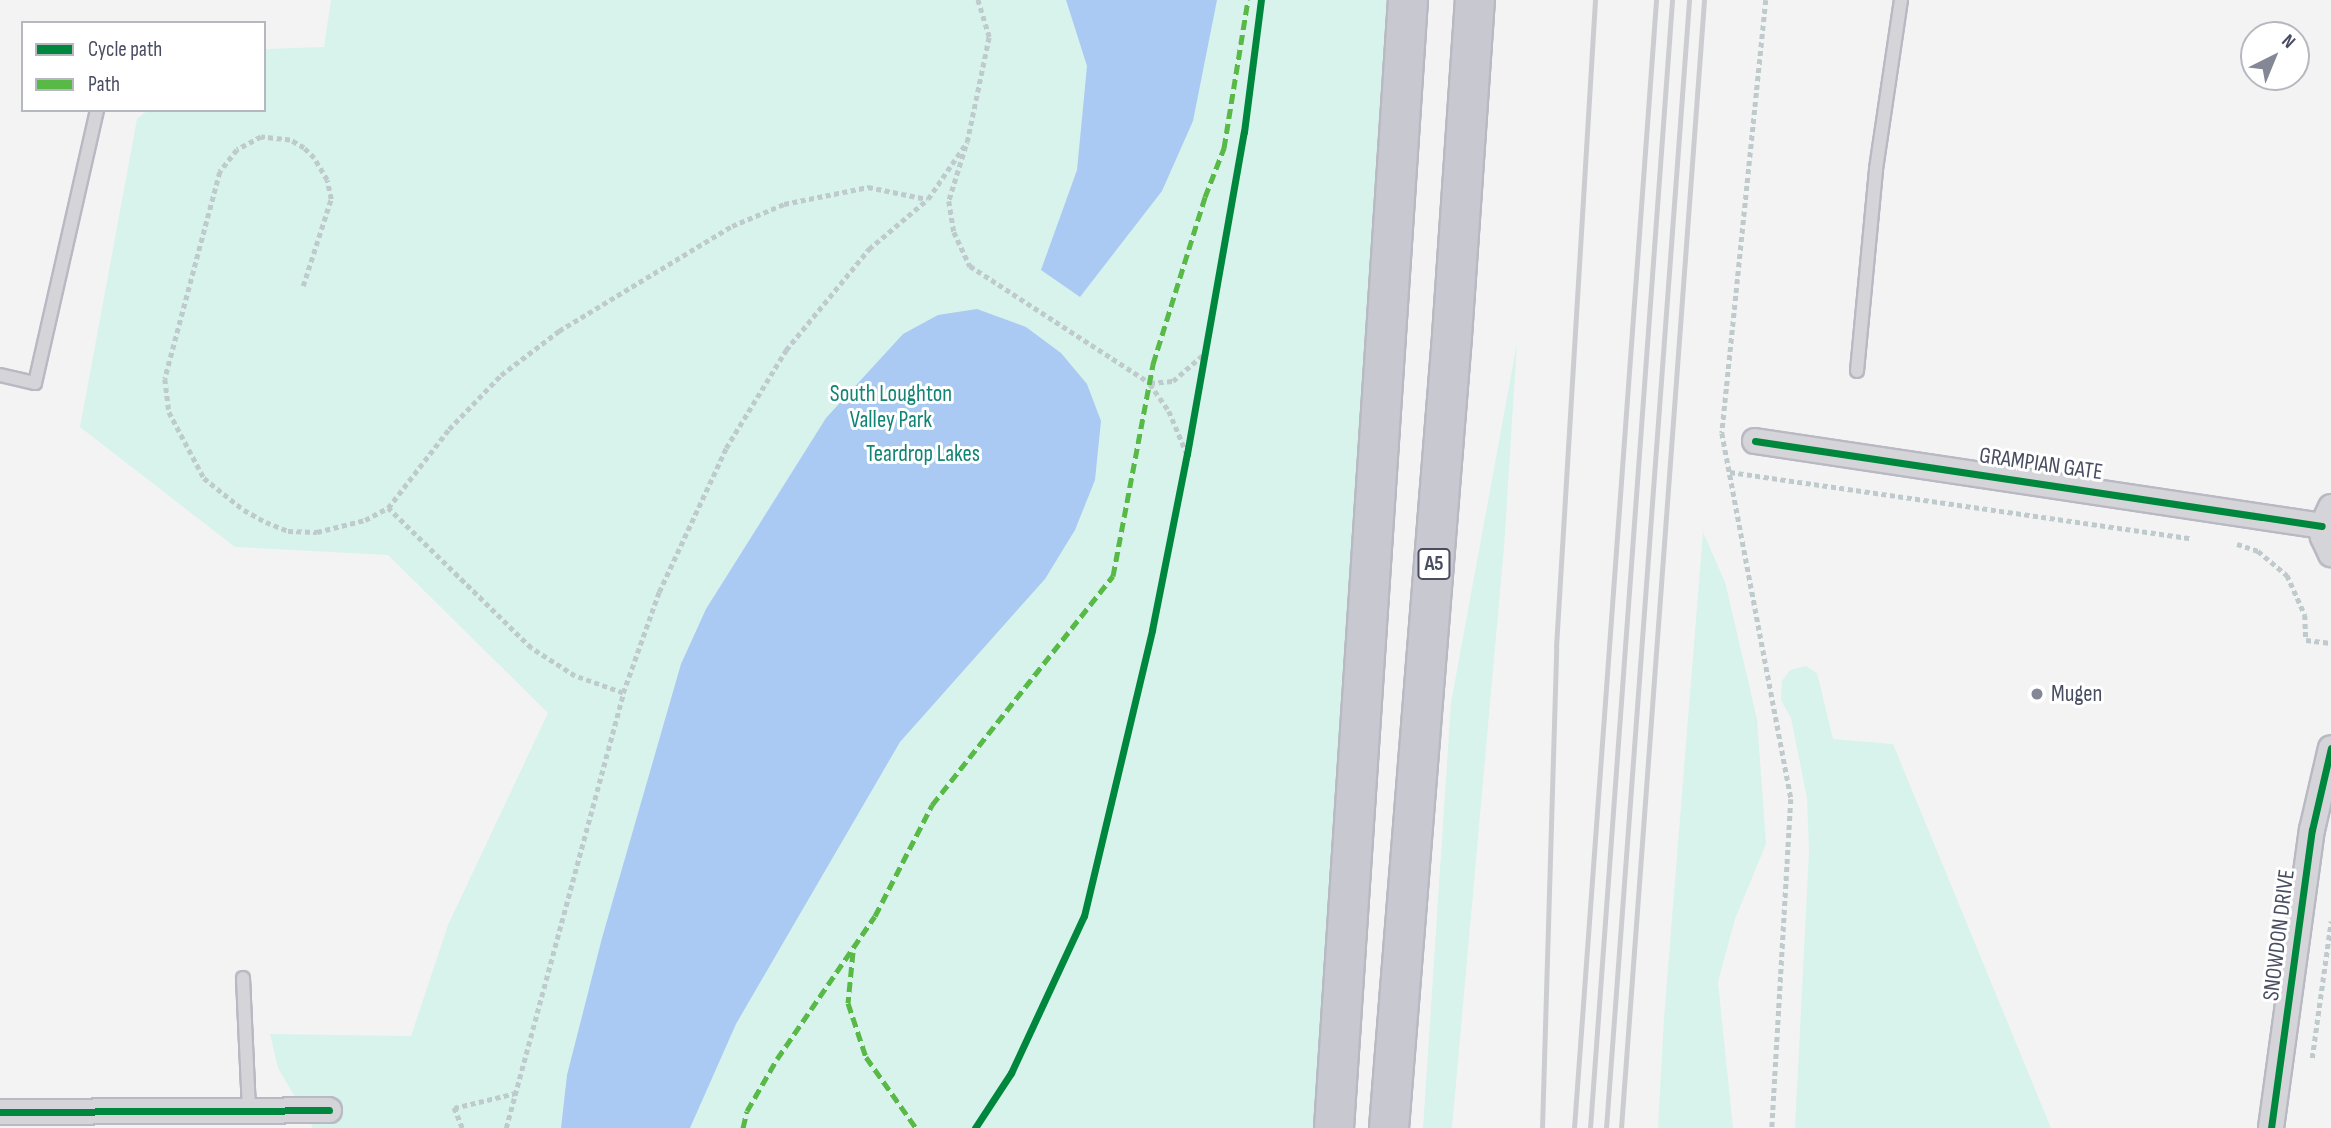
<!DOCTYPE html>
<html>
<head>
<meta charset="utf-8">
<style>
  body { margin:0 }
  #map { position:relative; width:2331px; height:1128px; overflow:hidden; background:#f4f3f3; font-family:"Sofia Sans Condensed",sans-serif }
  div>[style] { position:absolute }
  .green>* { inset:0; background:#d7f3ec }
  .water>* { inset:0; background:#aacaf3 }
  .path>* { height:4.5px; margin-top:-2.25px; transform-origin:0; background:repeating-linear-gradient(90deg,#becacb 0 5px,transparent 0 8.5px) }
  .roads { filter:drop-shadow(2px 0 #b8b9c3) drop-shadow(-2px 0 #b8b9c3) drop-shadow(0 2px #b8b9c3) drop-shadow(0 -2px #b8b9c3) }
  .service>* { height:12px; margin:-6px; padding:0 6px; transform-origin:6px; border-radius:6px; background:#d5d5d9 }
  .minor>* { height:24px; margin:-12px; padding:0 12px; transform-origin:12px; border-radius:12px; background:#d5d5d9 }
  .trunk>* { height:38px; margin:-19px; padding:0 19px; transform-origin:19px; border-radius:19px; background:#c8c9d0 }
  .rail>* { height:5px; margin:-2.5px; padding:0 2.5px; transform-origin:2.5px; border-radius:2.5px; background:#cccdd0 }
  .quiet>* { height:5px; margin-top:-2.5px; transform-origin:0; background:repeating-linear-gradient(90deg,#58b947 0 10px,transparent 0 15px) }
  .cycleway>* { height:7px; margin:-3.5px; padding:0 3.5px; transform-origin:3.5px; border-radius:3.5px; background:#00873e }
  .dots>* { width:19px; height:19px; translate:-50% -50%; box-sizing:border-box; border:4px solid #fff; border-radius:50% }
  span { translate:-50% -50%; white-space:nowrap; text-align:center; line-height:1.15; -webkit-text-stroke:6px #fff; paint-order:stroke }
  .shield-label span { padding:2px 5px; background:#fff; border:2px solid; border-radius:5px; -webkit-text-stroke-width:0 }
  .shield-label { font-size:21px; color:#484d62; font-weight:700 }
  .park-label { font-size:23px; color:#118574 }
  .street-label { font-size:23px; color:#484d62 }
  .poi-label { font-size:23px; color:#484d62 }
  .left { translate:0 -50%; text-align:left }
  .legend { position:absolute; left:21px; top:21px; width:245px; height:91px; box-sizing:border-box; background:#fff; border:2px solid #b6b8c0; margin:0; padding:9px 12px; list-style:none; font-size:21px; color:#484d62 }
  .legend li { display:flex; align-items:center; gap:14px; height:35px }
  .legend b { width:35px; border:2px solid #b6b8c0 }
  .north { position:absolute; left:2240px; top:21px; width:70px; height:70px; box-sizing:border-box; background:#fff; border:2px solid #b6b8c0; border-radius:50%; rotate:43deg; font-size:19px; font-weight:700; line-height:28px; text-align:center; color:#484d62 }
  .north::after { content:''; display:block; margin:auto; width:24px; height:32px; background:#848795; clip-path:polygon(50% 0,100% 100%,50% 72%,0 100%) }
</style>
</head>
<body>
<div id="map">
  <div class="green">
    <div style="clip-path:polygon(331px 0,1408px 0,1334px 1128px,313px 1128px,278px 1068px,270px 1034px,411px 1036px,448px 925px,548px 713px,388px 555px,235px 547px,80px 427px,137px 119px,148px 110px,264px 110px,264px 49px,324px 47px)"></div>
    <div style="clip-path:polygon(1517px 343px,1504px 547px,1452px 1128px,1423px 1128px,1451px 703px)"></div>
    <div style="clip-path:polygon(1703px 532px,1725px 582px,1757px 719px,1766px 844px,1735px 919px,1718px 982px,1733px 1128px,1658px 1128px,1664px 1018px)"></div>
    <div style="clip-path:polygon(1806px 666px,1817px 673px,1833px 739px,1893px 744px,2051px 1128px,1795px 1128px,1809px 851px,1807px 798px,1791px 718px,1781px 700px,1782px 681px,1790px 670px)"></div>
  </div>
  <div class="water">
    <div style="clip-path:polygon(1066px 0,1217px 0,1193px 121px,1162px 191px,1080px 297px,1041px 270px,1077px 170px,1087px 66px)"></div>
    <div style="clip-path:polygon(977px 309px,1026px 327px,1061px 353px,1087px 384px,1101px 421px,1095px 480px,1075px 530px,1045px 579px,900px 742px,736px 1024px,690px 1128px,561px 1128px,567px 1075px,602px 938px,681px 664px,706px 609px,826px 418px,903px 334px,938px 315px)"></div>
  </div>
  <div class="path">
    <div style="left:1766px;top:0;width:435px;rotate:95.8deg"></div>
    <div style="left:1722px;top:433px;width:372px;rotate:79.3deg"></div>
    <div style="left:1791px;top:799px;width:330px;rotate:93.3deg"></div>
    <div style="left:966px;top:146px;width:58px;rotate:107.2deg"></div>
    <div style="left:949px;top:201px;width:31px;rotate:81deg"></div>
    <div style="left:954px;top:232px;width:38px;rotate:65deg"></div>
    <div style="left:970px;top:266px;width:215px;rotate:33deg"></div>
    <div style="left:1150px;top:383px;width:23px;rotate:-5deg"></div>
    <div style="left:1173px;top:381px;width:40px;rotate:-41deg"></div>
    <div style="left:303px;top:286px;width:91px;rotate:-72.2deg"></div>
    <div style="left:331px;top:199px;width:19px;rotate:-102deg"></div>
    <div style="left:327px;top:180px;width:26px;rotate:-121deg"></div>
    <div style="left:314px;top:158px;width:14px;rotate:-135deg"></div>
    <div style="left:304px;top:148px;width:16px;rotate:-150deg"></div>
    <div style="left:290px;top:140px;width:29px;rotate:-174deg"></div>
    <div style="left:261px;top:137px;width:27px;rotate:152deg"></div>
    <div style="left:237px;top:150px;width:28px;rotate:128deg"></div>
    <div style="left:220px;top:172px;width:214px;rotate:104.9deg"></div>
    <div style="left:165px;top:379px;width:33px;rotate:83deg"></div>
    <div style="left:169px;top:412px;width:75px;rotate:62.1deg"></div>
    <div style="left:204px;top:478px;width:51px;rotate:38.7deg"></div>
    <div style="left:244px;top:510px;width:25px;rotate:29deg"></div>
    <div style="left:266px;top:522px;width:24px;rotate:22deg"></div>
    <div style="left:288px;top:531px;width:29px;rotate:2deg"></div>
    <div style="left:317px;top:532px;width:49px;rotate:-14deg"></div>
    <div style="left:365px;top:520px;width:26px;rotate:-28deg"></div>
    <div style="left:1150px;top:384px;width:33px;rotate:55deg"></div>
    <div style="left:1169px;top:411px;width:47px;rotate:67.3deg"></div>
    <div style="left:1730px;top:472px;width:465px;rotate:8.2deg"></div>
    <div style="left:2237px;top:544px;width:22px;rotate:18deg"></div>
    <div style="left:2258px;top:551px;width:38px;rotate:40deg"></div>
    <div style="left:2287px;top:575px;width:44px;rotate:65.8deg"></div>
    <div style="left:2305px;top:615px;width:25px;rotate:88deg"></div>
    <div style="left:2306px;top:640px;width:25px;rotate:7deg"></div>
    <div style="left:623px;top:693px;width:51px;rotate:-160.5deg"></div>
    <div style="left:575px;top:676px;width:52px;rotate:-147.5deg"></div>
    <div style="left:531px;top:648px;width:200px;rotate:-135.6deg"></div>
    <div style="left:388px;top:508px;width:100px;rotate:-52.3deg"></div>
    <div style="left:449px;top:429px;width:75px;rotate:-46.1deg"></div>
    <div style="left:501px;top:375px;width:73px;rotate:-37.2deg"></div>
    <div style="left:559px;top:331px;width:202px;rotate:-31.3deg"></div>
    <div style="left:732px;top:226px;width:56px;rotate:-22.9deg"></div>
    <div style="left:784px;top:204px;width:86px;rotate:-11.4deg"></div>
    <div style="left:868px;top:187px;width:60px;rotate:11.5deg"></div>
    <div style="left:2312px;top:1058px;width:138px;rotate:-82.1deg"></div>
    <div style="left:462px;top:1128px;width:22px;rotate:-112deg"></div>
    <div style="left:454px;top:1108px;width:64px;rotate:-13.6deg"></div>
    <div style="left:506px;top:1128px;width:450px;rotate:-74.9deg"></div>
    <div style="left:623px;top:693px;width:107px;rotate:-70.4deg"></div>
    <div style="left:659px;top:592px;width:159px;rotate:-65deg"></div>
    <div style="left:726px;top:448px;width:115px;rotate:-58.5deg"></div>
    <div style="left:786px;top:350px;width:131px;rotate:-50.6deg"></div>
    <div style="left:869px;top:249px;width:77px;rotate:-40.3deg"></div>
    <div style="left:928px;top:199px;width:69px;rotate:-55.6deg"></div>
    <div style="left:967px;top:142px;width:107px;rotate:-78.2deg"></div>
    <div style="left:989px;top:37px;width:39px;rotate:-107deg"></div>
  </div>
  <div class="roads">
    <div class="service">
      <div style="left:1857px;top:371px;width:203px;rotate:-84.6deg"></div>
      <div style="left:1876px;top:169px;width:171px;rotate:-81.6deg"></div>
      <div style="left:0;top:375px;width:36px;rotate:13deg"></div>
      <div style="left:35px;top:383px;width:280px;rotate:-77.2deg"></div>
      <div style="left:243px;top:978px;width:133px;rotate:87.4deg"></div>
    </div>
    <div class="minor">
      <div style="left:1755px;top:441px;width:573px;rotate:8.53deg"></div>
      <div style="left:2331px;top:507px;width:21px;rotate:115deg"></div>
      <div style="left:2322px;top:526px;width:11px;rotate:85deg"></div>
      <div style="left:2323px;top:537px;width:19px;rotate:65deg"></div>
      <div style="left:0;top:1112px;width:329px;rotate:-0.3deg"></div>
      <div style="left:2271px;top:1128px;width:301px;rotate:-82.2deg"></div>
      <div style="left:2312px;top:830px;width:84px;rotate:-77deg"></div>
    </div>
    <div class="trunk">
      <div style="left:1334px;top:1128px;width:1130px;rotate:-86.25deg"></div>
      <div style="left:1389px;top:1128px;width:795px;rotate:-85.45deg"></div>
      <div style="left:1452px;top:336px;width:337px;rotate:-86.1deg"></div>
    </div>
  </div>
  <div class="rail">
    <div style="left:1542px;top:1128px;width:481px;rotate:-88.3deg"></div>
    <div style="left:1556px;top:647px;width:648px;rotate:-86.55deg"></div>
    <div style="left:1574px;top:1128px;width:1131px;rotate:-85.84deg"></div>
    <div style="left:1590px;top:1128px;width:1131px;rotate:-85.84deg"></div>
    <div style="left:1606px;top:1128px;width:1131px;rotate:-85.79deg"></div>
    <div style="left:1621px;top:1128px;width:1131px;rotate:-85.79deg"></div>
  </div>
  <div class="quiet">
    <div style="left:853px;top:952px;width:51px;rotate:95.6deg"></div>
    <div style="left:848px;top:1003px;width:57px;rotate:71.6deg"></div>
    <div style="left:866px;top:1057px;width:87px;rotate:54.8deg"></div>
    <div style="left:743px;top:1128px;width:17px;rotate:-77deg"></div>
    <div style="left:747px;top:1111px;width:60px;rotate:-60deg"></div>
    <div style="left:777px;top:1059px;width:173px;rotate:-55.6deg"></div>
    <div style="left:875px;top:916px;width:125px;rotate:-62.8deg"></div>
    <div style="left:932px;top:805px;width:292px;rotate:-51.7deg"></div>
    <div style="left:1113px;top:576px;width:216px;rotate:-79.3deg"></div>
    <div style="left:1153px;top:364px;width:175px;rotate:-72.7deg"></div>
    <div style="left:1205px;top:197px;width:53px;rotate:-68.8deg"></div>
    <div style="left:1224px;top:148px;width:150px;rotate:-80.8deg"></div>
  </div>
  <div class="cycleway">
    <div style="left:1755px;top:441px;width:573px;rotate:8.53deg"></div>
    <div style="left:0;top:1112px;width:329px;rotate:-0.3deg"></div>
    <div style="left:975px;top:1128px;width:66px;rotate:-56.8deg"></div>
    <div style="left:1011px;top:1073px;width:173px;rotate:-65.1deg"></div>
    <div style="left:1084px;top:916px;width:294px;rotate:-76.6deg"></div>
    <div style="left:1152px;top:630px;width:179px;rotate:-78.8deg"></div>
    <div style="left:1187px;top:454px;width:327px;rotate:-80deg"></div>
    <div style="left:1244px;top:132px;width:133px;rotate:-82.7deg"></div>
    <div style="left:2271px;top:1128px;width:301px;rotate:-82.2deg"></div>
    <div style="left:2312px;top:830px;width:84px;rotate:-77deg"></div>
  </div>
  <div class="dots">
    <div style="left:2037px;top:694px;background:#848795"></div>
  </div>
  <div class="shield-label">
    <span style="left:1434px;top:564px">A5</span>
  </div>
  <div class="park-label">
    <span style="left:891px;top:407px">South Loughton<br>Valley Park</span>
    <span style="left:923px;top:454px">Teardrop Lakes</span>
  </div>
  <div class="street-label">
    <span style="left:2041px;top:464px;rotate:8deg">GRAMPIAN GATE</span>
    <span style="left:2279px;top:935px;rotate:-83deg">SNOWDON DRIVE</span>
  </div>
  <div class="poi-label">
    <span class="left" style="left:2051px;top:694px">Mugen</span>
  </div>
  <ul class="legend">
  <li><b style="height:9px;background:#00873e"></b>Cycle path</li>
  <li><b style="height:9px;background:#58b947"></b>Path</li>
  </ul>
  <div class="north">N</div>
</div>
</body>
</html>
